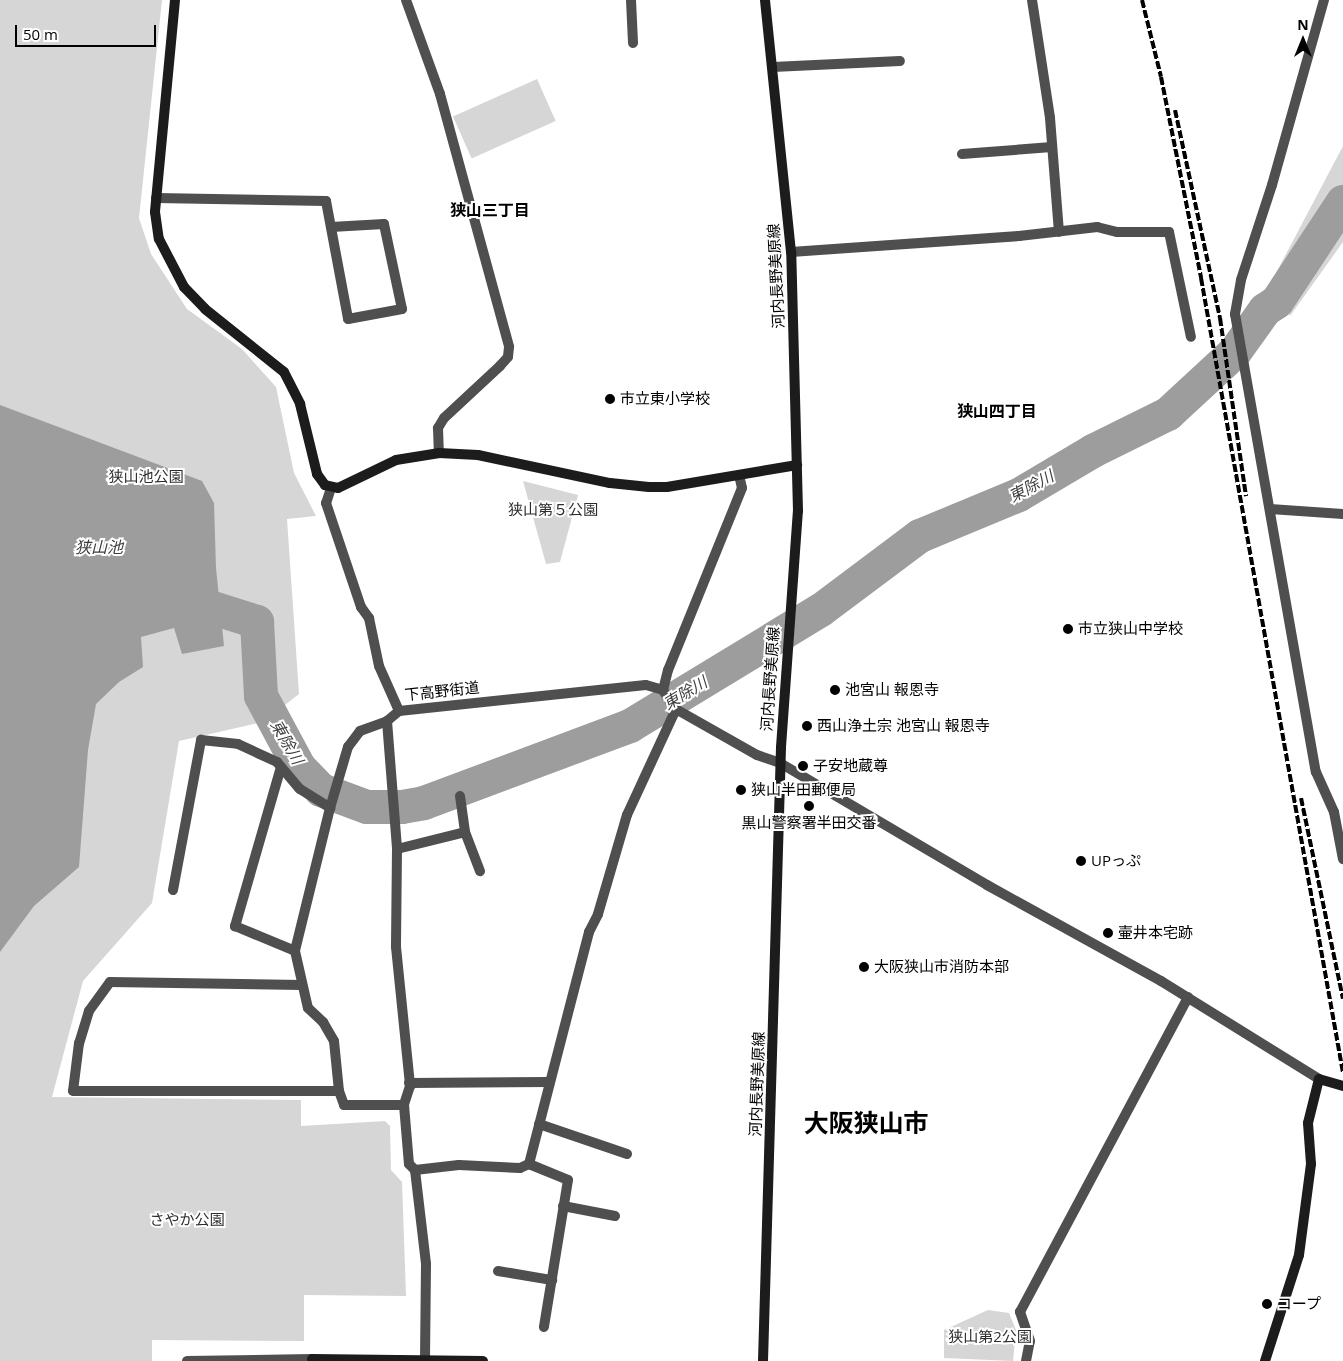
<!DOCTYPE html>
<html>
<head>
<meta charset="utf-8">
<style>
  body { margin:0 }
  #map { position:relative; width:1343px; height:1361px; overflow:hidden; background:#fff; font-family:"Open Sans","Noto Sans JP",sans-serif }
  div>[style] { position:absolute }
  .green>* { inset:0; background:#d6d6d6; transform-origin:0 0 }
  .water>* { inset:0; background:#9d9d9d }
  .river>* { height:34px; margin:-17px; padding:0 17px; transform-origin:17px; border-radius:17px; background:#9d9d9d }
  .street>* { height:10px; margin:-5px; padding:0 5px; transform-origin:5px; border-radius:5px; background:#4f4f4f }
  .secondary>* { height:10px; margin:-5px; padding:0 5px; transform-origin:5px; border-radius:5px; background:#1c1c1c }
  .rail>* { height:4px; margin-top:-2px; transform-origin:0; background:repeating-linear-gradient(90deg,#000 0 8px,transparent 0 10.5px) }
  .dots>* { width:14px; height:14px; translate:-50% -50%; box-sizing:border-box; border:2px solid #fff; border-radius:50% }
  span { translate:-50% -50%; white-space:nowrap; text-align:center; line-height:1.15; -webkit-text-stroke:4px #fff; paint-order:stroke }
  .street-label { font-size:15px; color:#000 }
  .poi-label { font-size:15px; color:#000 }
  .left { translate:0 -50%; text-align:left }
  .park-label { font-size:15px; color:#2d2d2d }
  .neighbourhood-label { font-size:16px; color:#000; font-weight:700 }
  .water-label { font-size:16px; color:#3e3e3e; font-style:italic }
  .town-label { font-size:25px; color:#000; font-weight:700 }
  .north { position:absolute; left:1278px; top:15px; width:50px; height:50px; -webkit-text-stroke:4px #fff; paint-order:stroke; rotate:0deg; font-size:14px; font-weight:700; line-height:20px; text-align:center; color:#000 }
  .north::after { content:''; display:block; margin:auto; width:18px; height:22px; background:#000; clip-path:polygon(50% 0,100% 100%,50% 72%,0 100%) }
  .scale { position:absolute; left:15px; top:25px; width:141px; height:22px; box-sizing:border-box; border:2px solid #000; border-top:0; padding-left:6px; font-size:15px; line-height:18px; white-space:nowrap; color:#000; -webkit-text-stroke:4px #fff; paint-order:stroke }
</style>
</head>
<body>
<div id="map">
  <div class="green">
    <div style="clip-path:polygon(0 0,162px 0,139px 218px,151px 254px,187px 309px,242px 349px,276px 387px,294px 473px,316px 516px,287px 519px,299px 694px,263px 722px,179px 741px,152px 903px,83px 981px,52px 1097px,301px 1100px,301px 1126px,385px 1121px,390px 1126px,391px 1170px,402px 1182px,406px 1296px,304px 1295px,304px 1341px,152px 1340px,152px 1361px,0 1361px)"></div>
    <div style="left:537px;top:79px;width:46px;height:92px;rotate:66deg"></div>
    <div style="clip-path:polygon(1343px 146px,1343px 242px,1290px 316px,1275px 275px)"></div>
    <div style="clip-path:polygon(523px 481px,578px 495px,560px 562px,546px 564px)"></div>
    <div style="clip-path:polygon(988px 1310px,1009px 1313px,1016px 1330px,1013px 1361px,944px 1358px,944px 1330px)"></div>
  </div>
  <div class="water">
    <div style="clip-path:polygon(0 405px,202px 481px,214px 503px,216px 568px,224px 646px,182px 654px,174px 628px,141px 637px,143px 667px,119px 682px,96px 704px,88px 750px,79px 867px,34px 906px,0 952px)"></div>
  </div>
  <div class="river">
    <div style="left:173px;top:604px;width:27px"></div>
    <div style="left:200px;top:604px;width:60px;rotate:17.5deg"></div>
    <div style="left:257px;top:622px;width:74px;rotate:86.9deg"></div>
    <div style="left:261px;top:696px;width:81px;rotate:61.8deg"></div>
    <div style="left:299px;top:767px;width:32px;rotate:46deg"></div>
    <div style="left:321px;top:790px;width:49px;rotate:20.3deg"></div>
    <div style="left:367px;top:807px;width:35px"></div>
    <div style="left:402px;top:807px;width:22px;rotate:-10deg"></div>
    <div style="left:424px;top:803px;width:220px;rotate:-20.5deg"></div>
    <div style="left:630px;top:726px;width:223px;rotate:-31.3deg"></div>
    <div style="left:821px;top:610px;width:124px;rotate:-36.8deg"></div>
    <div style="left:920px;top:536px;width:107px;rotate:-22.5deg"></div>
    <div style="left:1019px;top:495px;width:86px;rotate:-30.7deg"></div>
    <div style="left:1093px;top:451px;width:84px;rotate:-26.3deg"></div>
    <div style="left:1168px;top:414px;width:91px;rotate:-42.8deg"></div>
    <div style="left:1235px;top:352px;width:52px;rotate:-54.5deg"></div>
    <div style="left:1265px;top:310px;width:14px;rotate:-34deg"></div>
    <div style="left:1277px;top:302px;width:120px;rotate:-56.6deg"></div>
  </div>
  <div class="street">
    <div style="left:406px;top:0;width:100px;rotate:70.1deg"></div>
    <div style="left:440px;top:94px;width:262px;rotate:74.7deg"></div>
    <div style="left:509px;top:347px;width:10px;rotate:96deg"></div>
    <div style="left:508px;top:357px;width:12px;rotate:132deg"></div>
    <div style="left:500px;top:366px;width:76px;rotate:137.1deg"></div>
    <div style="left:444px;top:418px;width:12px;rotate:121deg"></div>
    <div style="left:438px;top:428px;width:25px;rotate:88deg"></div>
    <div style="left:631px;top:0;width:43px;rotate:87.3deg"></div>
    <div style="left:1032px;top:0;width:119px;rotate:81.3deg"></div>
    <div style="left:1050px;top:118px;width:114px;rotate:85.5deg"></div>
    <div style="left:1324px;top:0;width:192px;rotate:105.7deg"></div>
    <div style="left:1272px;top:185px;width:100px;rotate:108.1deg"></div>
    <div style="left:1241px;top:280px;width:35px;rotate:100deg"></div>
    <div style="left:1235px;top:314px;width:465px;rotate:80deg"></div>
    <div style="left:1316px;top:772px;width:44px;rotate:65.8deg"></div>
    <div style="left:1334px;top:812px;width:48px;rotate:79.2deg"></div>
    <div style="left:773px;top:67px;width:127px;rotate:-2.7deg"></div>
    <div style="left:962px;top:154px;width:90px;rotate:-4.4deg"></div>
    <div style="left:156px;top:198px;width:170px;rotate:1deg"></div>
    <div style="left:326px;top:201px;width:120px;rotate:79.4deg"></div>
    <div style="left:348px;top:319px;width:55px;rotate:-10.5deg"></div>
    <div style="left:402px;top:309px;width:87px;rotate:-102deg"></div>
    <div style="left:384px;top:224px;width:53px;rotate:176.8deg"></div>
    <div style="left:791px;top:252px;width:229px;rotate:-4deg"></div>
    <div style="left:1019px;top:236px;width:79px;rotate:-6.6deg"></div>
    <div style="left:1097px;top:227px;width:21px;rotate:14deg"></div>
    <div style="left:1117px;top:232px;width:52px"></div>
    <div style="left:1169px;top:232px;width:107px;rotate:78.2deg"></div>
    <div style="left:739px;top:475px;width:13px;rotate:77deg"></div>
    <div style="left:742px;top:488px;width:196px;rotate:112.1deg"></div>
    <div style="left:668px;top:670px;width:21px;rotate:104deg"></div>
    <div style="left:663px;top:690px;width:21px;rotate:59deg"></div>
    <div style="left:674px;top:708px;width:95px;rotate:29.5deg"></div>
    <div style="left:757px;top:755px;width:24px;rotate:19deg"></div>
    <div style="left:780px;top:763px;width:240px;rotate:30.5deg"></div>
    <div style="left:987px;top:885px;width:199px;rotate:28.9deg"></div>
    <div style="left:1161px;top:981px;width:186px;rotate:31.8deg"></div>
    <div style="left:331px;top:488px;width:16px;rotate:108deg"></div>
    <div style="left:326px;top:503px;width:110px;rotate:71.4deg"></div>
    <div style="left:361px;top:607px;width:14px;rotate:54deg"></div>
    <div style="left:369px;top:618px;width:49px;rotate:78.2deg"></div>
    <div style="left:379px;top:666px;width:49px;rotate:66deg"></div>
    <div style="left:1270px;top:509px;width:73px;rotate:3.9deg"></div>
    <div style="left:399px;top:711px;width:16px;rotate:140deg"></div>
    <div style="left:387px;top:721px;width:128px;rotate:85.5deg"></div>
    <div style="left:397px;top:849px;width:98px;rotate:90.6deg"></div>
    <div style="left:396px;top:947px;width:140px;rotate:84.2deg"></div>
    <div style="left:410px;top:1086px;width:20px;rotate:108deg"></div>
    <div style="left:404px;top:1105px;width:59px;rotate:85.2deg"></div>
    <div style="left:409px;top:1164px;width:8px;rotate:45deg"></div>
    <div style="left:415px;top:1170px;width:95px;rotate:83.3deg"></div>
    <div style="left:426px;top:1264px;width:95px;rotate:90.6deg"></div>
    <div style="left:399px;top:711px;width:248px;rotate:-6deg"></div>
    <div style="left:646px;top:685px;width:18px;rotate:16deg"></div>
    <div style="left:281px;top:767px;width:166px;rotate:106.1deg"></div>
    <div style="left:235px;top:926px;width:65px;rotate:22.6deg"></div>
    <div style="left:460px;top:796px;width:36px;rotate:82deg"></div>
    <div style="left:465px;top:832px;width:42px;rotate:69deg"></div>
    <div style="left:330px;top:808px;width:64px;rotate:-73.6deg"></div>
    <div style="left:348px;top:747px;width:20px;rotate:-53deg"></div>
    <div style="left:360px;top:731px;width:29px;rotate:-20deg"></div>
    <div style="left:397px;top:849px;width:70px;rotate:-14deg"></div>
    <div style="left:173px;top:890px;width:153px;rotate:-79.4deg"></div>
    <div style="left:201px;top:740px;width:37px;rotate:6deg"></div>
    <div style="left:238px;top:744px;width:43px;rotate:24.8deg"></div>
    <div style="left:277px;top:762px;width:35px;rotate:50deg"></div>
    <div style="left:300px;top:789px;width:36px;rotate:32deg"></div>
    <div style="left:330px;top:808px;width:147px;rotate:103.8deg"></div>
    <div style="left:295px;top:951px;width:58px;rotate:77.2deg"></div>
    <div style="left:308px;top:1008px;width:21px;rotate:43deg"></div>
    <div style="left:323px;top:1022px;width:22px;rotate:60deg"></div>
    <div style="left:334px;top:1041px;width:50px;rotate:84.3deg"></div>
    <div style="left:302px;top:985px;width:192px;rotate:-179.1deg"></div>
    <div style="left:110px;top:982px;width:36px;rotate:126deg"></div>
    <div style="left:89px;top:1011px;width:34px;rotate:107deg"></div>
    <div style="left:79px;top:1043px;width:48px;rotate:97.1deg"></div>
    <div style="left:73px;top:1091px;width:266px"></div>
    <div style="left:339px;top:1091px;width:15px;rotate:70deg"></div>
    <div style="left:344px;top:1105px;width:60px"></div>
    <div style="left:409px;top:1083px;width:140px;rotate:-0.4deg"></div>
    <div style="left:539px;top:1124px;width:93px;rotate:18.8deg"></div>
    <div style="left:529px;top:1164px;width:240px;rotate:-75.5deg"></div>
    <div style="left:589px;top:932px;width:20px;rotate:-63deg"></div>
    <div style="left:598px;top:914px;width:103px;rotate:-73.7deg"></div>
    <div style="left:627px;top:815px;width:117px;rotate:-65.2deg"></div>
    <div style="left:415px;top:1170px;width:44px;rotate:-6.5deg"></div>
    <div style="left:459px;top:1165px;width:61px;rotate:2.8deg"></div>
    <div style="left:520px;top:1168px;width:10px;rotate:-24deg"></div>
    <div style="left:529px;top:1164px;width:42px;rotate:22.3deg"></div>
    <div style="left:568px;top:1180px;width:149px;rotate:99.3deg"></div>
    <div style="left:563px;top:1206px;width:53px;rotate:10.9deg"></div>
    <div style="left:498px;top:1271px;width:55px;rotate:9.5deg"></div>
    <div style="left:187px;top:1361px;width:125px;rotate:-0.9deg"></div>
    <div style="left:1026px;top:1361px;width:20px;rotate:-79deg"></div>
    <div style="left:1030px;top:1341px;width:31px;rotate:-109deg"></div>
    <div style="left:1020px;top:1312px;width:357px;rotate:-61.9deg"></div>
  </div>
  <div class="secondary">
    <div style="left:175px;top:0;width:213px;rotate:95.4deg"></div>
    <div style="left:155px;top:212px;width:27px;rotate:82deg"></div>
    <div style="left:159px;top:239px;width:54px;rotate:62.5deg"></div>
    <div style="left:184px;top:287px;width:30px;rotate:46deg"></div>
    <div style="left:205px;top:309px;width:101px;rotate:38.6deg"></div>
    <div style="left:284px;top:372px;width:36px;rotate:63deg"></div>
    <div style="left:300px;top:404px;width:72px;rotate:76.3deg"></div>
    <div style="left:317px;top:474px;width:14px;rotate:54deg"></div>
    <div style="left:325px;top:485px;width:13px;rotate:13deg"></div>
    <div style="left:338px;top:488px;width:64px;rotate:-25.8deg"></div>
    <div style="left:396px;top:460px;width:44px;rotate:-9.2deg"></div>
    <div style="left:439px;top:453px;width:39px;rotate:3deg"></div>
    <div style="left:478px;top:455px;width:135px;rotate:12deg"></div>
    <div style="left:610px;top:483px;width:39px;rotate:6deg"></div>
    <div style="left:649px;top:487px;width:18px"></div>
    <div style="left:667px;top:487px;width:132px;rotate:-9.6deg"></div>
    <div style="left:312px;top:1359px;width:171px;rotate:0.7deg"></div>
    <div style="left:763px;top:1361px;width:614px;rotate:-88.32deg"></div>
    <div style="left:781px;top:747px;width:237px;rotate:-85.9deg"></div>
    <div style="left:798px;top:511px;width:259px;rotate:-91.5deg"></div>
    <div style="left:791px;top:252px;width:253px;rotate:-95.9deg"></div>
    <div style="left:1265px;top:1361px;width:111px;rotate:-72.2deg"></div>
    <div style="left:1299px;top:1255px;width:92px;rotate:-82.5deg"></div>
    <div style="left:1311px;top:1164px;width:41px;rotate:-94.2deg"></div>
    <div style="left:1308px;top:1123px;width:45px;rotate:-76deg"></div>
    <div style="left:1319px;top:1079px;width:25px;rotate:16deg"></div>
  </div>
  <div class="rail">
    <div style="left:1142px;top:0;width:79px;rotate:76.1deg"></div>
    <div style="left:1161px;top:77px;width:205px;rotate:78.7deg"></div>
    <div style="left:1201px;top:278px;width:808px;rotate:79.87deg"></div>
    <div style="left:1175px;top:110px;width:213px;rotate:77.8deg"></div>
    <div style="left:1220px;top:318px;width:180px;rotate:81.7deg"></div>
    <div style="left:1301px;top:798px;width:205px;rotate:78.2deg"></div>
  </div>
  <div class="dots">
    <div style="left:610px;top:399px;background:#000"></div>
    <div style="left:1068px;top:629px;background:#000"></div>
    <div style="left:835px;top:690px;background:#000"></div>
    <div style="left:807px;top:726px;background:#000"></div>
    <div style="left:803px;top:766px;background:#000"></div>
    <div style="left:741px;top:790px;background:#000"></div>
    <div style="left:809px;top:806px;background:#000"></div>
    <div style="left:1081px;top:861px;background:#000"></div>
    <div style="left:1108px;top:933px;background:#000"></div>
    <div style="left:864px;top:967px;background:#000"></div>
    <div style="left:1267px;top:1304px;background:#000"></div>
  </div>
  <div class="street-label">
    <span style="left:776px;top:276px;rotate:-93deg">河内長野美原線</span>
    <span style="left:770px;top:679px;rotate:-86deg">河内長野美原線</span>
    <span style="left:442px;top:691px;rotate:-6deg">下高野街道</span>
    <span style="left:757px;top:1084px;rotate:-88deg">河内長野美原線</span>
  </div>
  <div class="poi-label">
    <span class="left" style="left:620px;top:399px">市立東小学校</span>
    <span class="left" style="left:1078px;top:629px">市立狭山中学校</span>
    <span class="left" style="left:845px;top:690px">池宮山 報恩寺</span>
    <span class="left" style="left:817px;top:726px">西山浄土宗 池宮山 報恩寺</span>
    <span class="left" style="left:813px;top:766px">子安地蔵尊</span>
    <span class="left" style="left:751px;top:790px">狭山半田郵便局</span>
    <span style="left:809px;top:823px">黒山警察署半田交番</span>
    <span class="left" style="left:1091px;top:861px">UPっぷ</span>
    <span class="left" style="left:1118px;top:933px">壷井本宅跡</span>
    <span class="left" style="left:874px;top:967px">大阪狭山市消防本部</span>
    <span class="left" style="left:1277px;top:1304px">コープ</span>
  </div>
  <div class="park-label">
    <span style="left:146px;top:477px">狭山池公園</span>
    <span style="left:553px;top:510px">狭山第５公園</span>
    <span style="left:187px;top:1220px">さやか公園</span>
    <span style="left:990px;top:1337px">狭山第2公園</span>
  </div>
  <div class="neighbourhood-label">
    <span style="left:490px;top:210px">狭山三丁目</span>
    <span style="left:997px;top:411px">狭山四丁目</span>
  </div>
  <div class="water-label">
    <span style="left:1031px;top:486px;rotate:-28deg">東除川</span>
    <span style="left:99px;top:547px">狭山池</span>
    <span style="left:685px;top:693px;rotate:-31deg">東除川</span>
    <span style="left:287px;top:742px;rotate:60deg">東除川</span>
  </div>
  <div class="town-label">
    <span style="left:866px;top:1122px">大阪狭山市</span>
  </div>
  <div class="north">N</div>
  <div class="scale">50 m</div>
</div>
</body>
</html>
